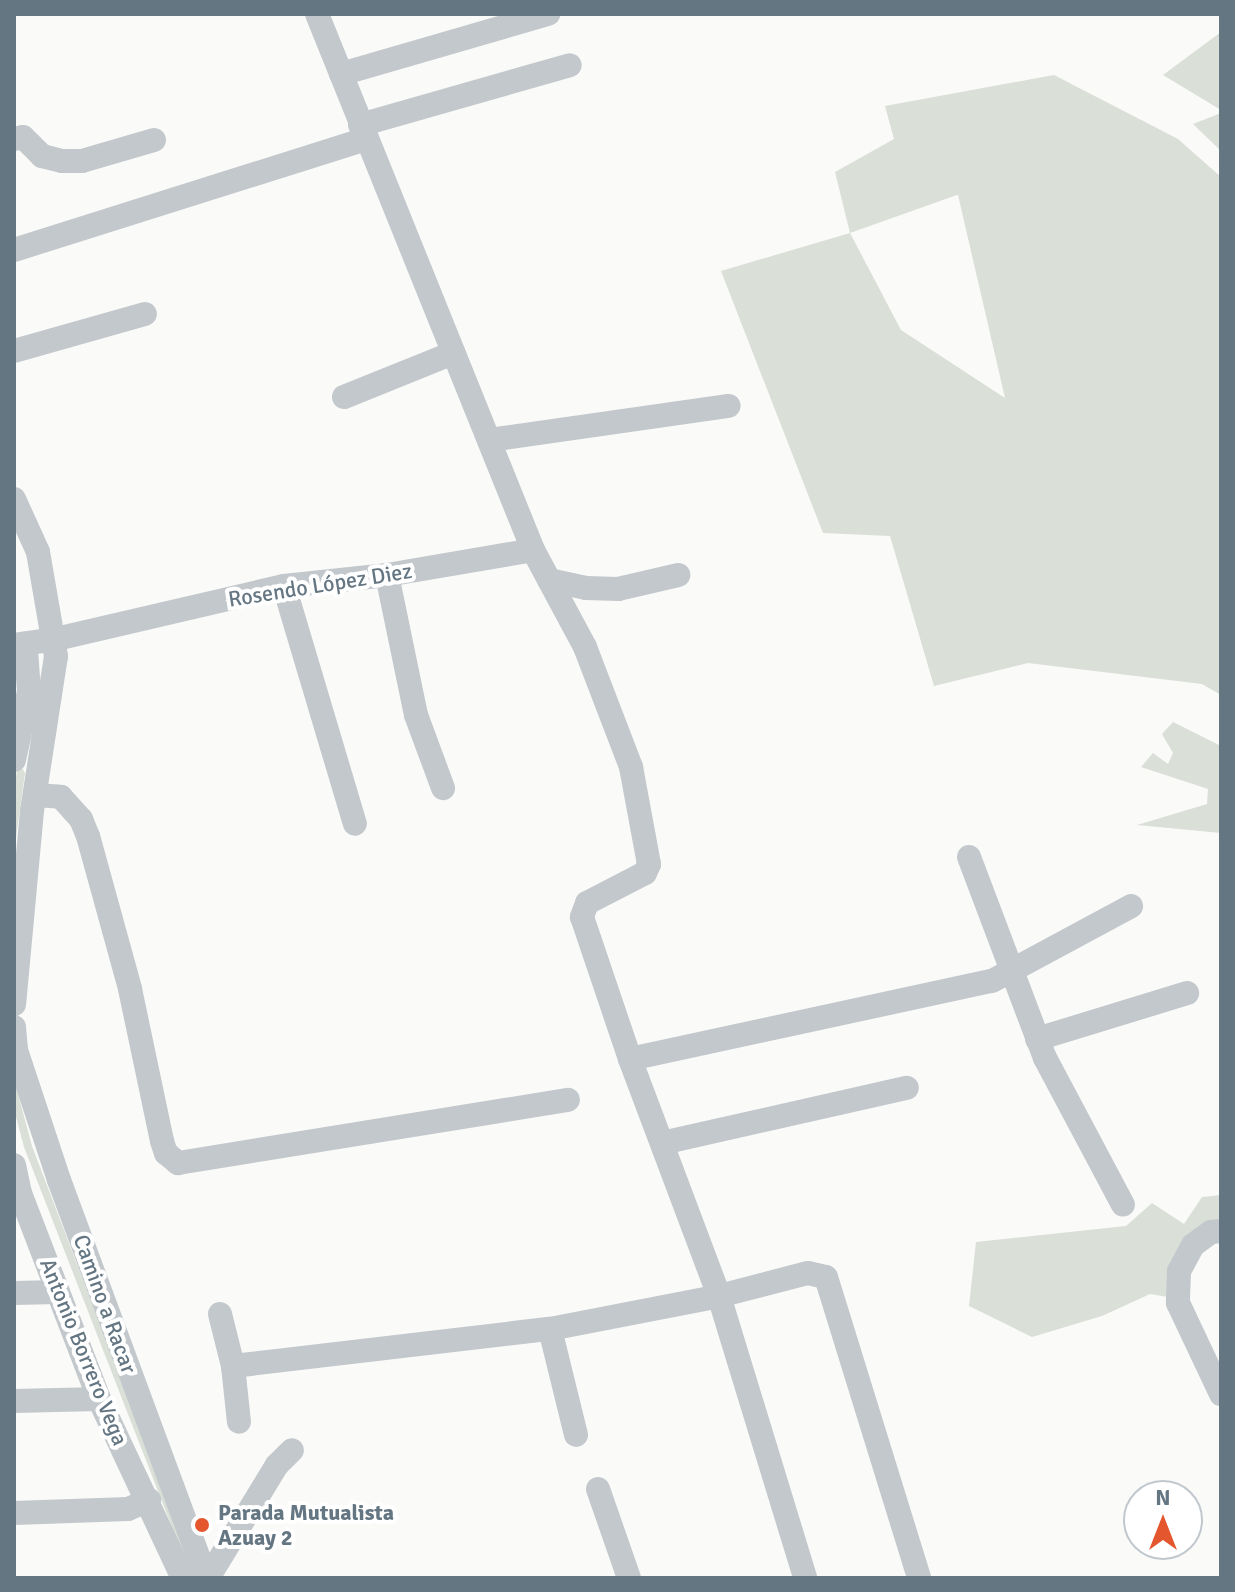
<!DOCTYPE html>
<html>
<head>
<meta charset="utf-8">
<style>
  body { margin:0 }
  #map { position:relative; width:1235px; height:1592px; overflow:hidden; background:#fafaf8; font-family:Signika,sans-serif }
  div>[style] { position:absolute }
  .green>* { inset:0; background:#dadfd7 }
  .minor>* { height:24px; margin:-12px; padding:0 12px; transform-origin:12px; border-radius:12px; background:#c3c8cc }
  .dots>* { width:22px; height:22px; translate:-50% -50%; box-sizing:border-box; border:4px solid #fff; border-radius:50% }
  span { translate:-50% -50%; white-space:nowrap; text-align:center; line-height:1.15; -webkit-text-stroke:8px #fff; paint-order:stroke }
  .street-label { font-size:22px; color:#657683 }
  .poi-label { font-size:22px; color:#657683; font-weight:700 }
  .left { translate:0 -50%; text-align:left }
  .frame { position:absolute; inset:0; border:16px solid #657683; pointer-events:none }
  .north { position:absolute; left:1123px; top:1480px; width:80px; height:80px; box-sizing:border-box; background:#fff; border:2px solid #c1c8cd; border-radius:50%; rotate:0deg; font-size:22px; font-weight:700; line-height:32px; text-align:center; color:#657683 }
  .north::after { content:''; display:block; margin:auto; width:28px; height:36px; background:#e4572e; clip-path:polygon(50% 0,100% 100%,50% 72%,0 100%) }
</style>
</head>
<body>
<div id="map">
  <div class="green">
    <div style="clip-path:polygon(1221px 32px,1221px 110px,1163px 75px)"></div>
    <div style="clip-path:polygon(evenodd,1054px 75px,1178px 139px,1221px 177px,1221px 695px,1202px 684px,1028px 663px,934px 686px,890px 536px,823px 533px,721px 271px,850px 233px,835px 172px,894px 139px,885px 106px,1054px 75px,957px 195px,958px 195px,1005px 398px,901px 330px,850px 233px,957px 195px)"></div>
    <div style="clip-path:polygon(1221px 113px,1221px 151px,1193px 124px)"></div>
    <div style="clip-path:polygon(1173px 722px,1221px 746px,1221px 833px,1137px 825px,1207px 804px,1208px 789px,1141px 767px,1153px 753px,1168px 764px,1173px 753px,1162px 734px)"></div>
    <div style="clip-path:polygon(18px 761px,25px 773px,14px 852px,14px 794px)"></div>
    <div style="clip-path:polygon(14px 1079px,32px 1146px,195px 1574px,191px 1576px,24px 1147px,14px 1109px)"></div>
    <div style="clip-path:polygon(1221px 1195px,1221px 1228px,1168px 1297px,1150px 1294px,1102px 1316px,1032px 1337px,969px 1306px,976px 1242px,1126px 1226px,1152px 1203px,1184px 1224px,1202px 1197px)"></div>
  </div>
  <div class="minor">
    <div style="left:317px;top:14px;width:578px;rotate:68.05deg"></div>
    <div style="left:533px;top:550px;width:110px;rotate:61.8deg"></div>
    <div style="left:585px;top:647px;width:129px;rotate:69deg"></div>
    <div style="left:631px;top:767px;width:99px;rotate:79.5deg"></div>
    <div style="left:649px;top:864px;width:10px;rotate:114deg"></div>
    <div style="left:645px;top:873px;width:65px;rotate:152.7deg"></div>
    <div style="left:587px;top:903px;width:15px;rotate:110deg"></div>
    <div style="left:582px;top:917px;width:150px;rotate:71.3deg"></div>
    <div style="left:630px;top:1059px;width:253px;rotate:69.4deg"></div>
    <div style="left:719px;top:1296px;width:92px;rotate:-14.5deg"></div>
    <div style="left:808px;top:1273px;width:18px;rotate:13deg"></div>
    <div style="left:826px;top:1277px;width:315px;rotate:72.8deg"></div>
    <div style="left:341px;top:74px;width:216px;rotate:-16.2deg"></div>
    <div style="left:360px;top:125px;width:218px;rotate:-15.9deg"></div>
    <div style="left:14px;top:139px;width:9px;rotate:-13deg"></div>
    <div style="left:23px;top:137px;width:27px;rotate:45deg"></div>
    <div style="left:42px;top:156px;width:21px;rotate:14deg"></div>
    <div style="left:62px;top:161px;width:20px"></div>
    <div style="left:82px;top:161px;width:75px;rotate:-16.3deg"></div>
    <div style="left:14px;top:250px;width:369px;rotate:-17.5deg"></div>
    <div style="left:14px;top:351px;width:136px;rotate:-15.8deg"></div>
    <div style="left:344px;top:397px;width:118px;rotate:-22deg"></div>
    <div style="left:489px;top:440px;width:242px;rotate:-8.1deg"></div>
    <div style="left:14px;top:499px;width:58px;rotate:65.6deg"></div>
    <div style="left:38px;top:552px;width:106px;rotate:80.2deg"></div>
    <div style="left:56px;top:656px;width:157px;rotate:98.8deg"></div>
    <div style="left:32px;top:811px;width:194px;rotate:95.3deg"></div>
    <div style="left:387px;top:575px;width:143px;rotate:78.3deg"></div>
    <div style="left:416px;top:715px;width:78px;rotate:69.7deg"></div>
    <div style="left:549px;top:580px;width:38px;rotate:12deg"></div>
    <div style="left:586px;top:588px;width:32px;rotate:2deg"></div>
    <div style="left:618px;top:589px;width:62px;rotate:-13.1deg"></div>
    <div style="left:284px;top:586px;width:248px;rotate:73.4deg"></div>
    <div style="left:14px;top:645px;width:42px;rotate:-8.1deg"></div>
    <div style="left:56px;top:639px;width:234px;rotate:-13.1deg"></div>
    <div style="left:284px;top:586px;width:104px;rotate:-6.1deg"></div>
    <div style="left:387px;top:575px;width:148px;rotate:-9.7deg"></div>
    <div style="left:14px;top:760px;width:71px;rotate:-77.7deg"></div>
    <div style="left:29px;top:691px;width:41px;rotate:-94.2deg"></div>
    <div style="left:26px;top:650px;width:9px;rotate:-148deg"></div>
    <div style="left:35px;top:795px;width:26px;rotate:4deg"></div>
    <div style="left:61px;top:797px;width:30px;rotate:48deg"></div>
    <div style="left:81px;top:819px;width:18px;rotate:68deg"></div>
    <div style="left:88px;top:836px;width:159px;rotate:74.6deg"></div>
    <div style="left:130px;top:989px;width:155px;rotate:78.1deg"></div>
    <div style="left:162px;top:1141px;width:13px;rotate:72deg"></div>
    <div style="left:166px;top:1153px;width:16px;rotate:40deg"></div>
    <div style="left:178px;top:1163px;width:395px;rotate:-9.2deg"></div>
    <div style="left:969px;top:857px;width:215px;rotate:69.3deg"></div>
    <div style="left:1045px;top:1058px;width:166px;rotate:62deg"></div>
    <div style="left:14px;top:1027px;width:23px;rotate:85deg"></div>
    <div style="left:16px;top:1050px;width:137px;rotate:71.7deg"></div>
    <div style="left:59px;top:1180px;width:424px;rotate:69.7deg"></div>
    <div style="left:1037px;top:1039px;width:157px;rotate:-17deg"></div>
    <div style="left:630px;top:1059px;width:370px;rotate:-12.2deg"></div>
    <div style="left:992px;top:981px;width:158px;rotate:-28.3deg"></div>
    <div style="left:662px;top:1143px;width:251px;rotate:-12.7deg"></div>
    <div style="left:14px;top:1165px;width:29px;rotate:78deg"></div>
    <div style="left:20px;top:1193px;width:221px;rotate:69deg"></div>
    <div style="left:99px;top:1399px;width:198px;rotate:64.9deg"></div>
    <div style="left:1221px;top:1231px;width:10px;rotate:174deg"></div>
    <div style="left:1211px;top:1232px;width:22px;rotate:144deg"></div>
    <div style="left:1193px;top:1245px;width:30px;rotate:118deg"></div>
    <div style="left:1179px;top:1271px;width:32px;rotate:92deg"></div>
    <div style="left:1178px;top:1303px;width:101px;rotate:64.7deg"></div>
    <div style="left:14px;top:1293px;width:44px;rotate:-1.3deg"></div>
    <div style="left:220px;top:1314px;width:54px;rotate:76deg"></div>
    <div style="left:233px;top:1366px;width:56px;rotate:83.9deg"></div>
    <div style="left:550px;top:1329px;width:109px;rotate:76.2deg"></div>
    <div style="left:233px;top:1366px;width:319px;rotate:-6.7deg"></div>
    <div style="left:550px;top:1329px;width:172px;rotate:-11deg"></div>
    <div style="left:719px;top:1296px;width:295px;rotate:73deg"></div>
    <div style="left:14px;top:1401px;width:85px;rotate:-1.3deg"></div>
    <div style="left:598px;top:1489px;width:94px;rotate:70.8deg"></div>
    <div style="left:14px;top:1513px;width:114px;rotate:-2deg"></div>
    <div style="left:128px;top:1509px;width:23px;rotate:-23deg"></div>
    <div style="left:208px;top:1578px;width:132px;rotate:-58.6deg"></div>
    <div style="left:277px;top:1465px;width:21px;rotate:-45deg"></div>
  </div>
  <div class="dots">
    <div style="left:202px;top:1525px;background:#e4572e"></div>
  </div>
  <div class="street-label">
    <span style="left:320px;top:585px;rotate:-9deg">Rosendo López Diez</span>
    <span style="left:105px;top:1304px;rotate:70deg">Camino a Racar</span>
    <span style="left:84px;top:1352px;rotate:68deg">Antonio Borrero Vega</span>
  </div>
  <div class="poi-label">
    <span class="left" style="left:218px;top:1525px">Parada Mutualista<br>Azuay 2</span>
  </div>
  <div class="frame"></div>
  <div class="north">N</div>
</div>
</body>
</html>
